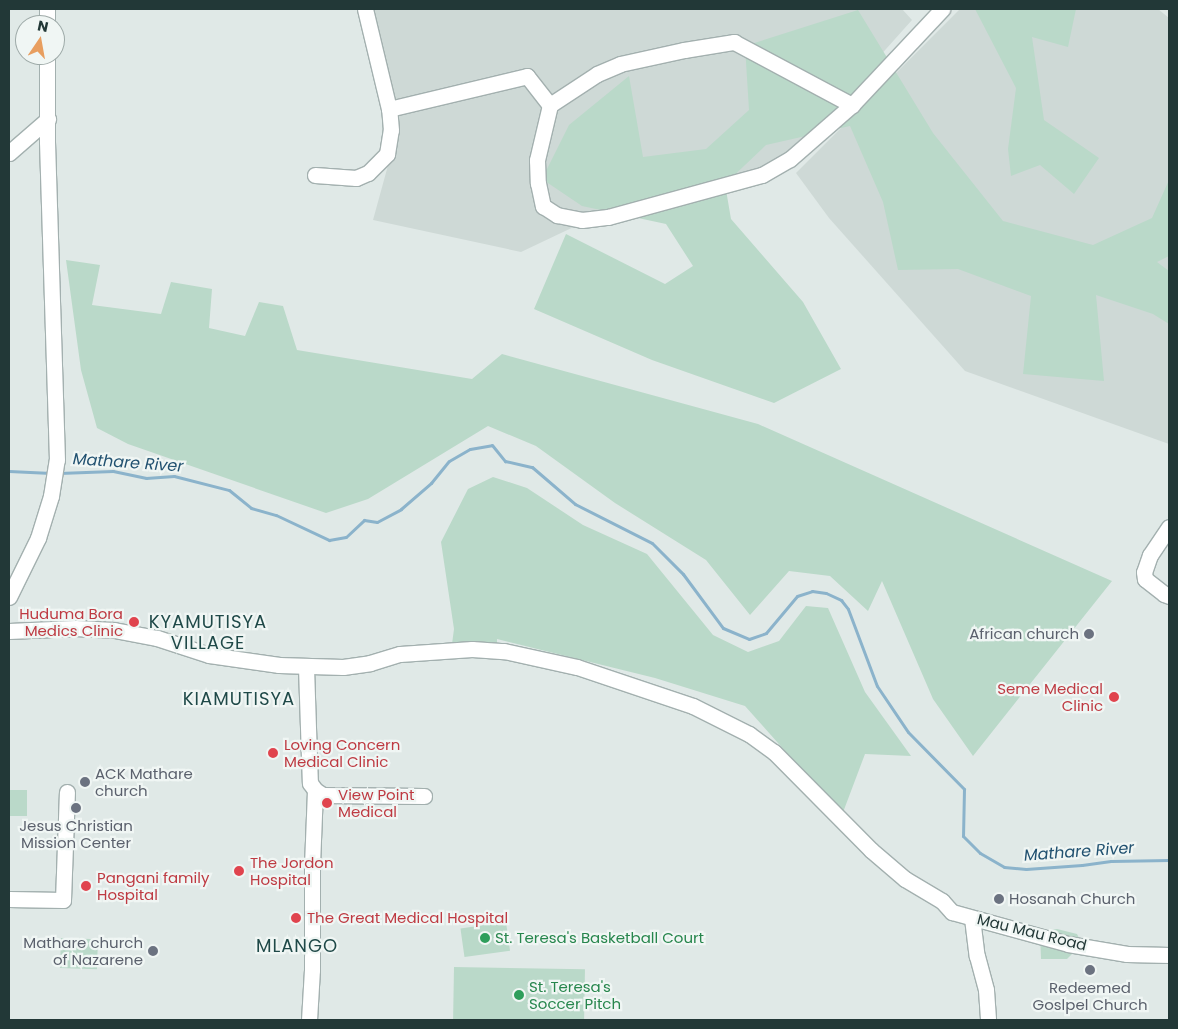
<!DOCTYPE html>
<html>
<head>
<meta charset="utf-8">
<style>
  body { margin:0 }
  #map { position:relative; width:1178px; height:1029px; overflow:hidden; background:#e0e9e7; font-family:Poppins,sans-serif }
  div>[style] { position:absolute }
  .built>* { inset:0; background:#ced9d6 }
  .green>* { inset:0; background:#bad9c9; transform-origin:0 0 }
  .stream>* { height:3px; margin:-1.5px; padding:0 1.5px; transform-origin:1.5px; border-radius:1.5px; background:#8bb3cb }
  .roads { filter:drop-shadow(1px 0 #a3b0af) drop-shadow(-1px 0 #a3b0af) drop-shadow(0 1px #a3b0af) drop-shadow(0 -1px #a3b0af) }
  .minor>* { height:15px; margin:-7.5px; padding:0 7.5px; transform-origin:7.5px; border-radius:7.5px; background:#fff }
  .dots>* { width:14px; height:14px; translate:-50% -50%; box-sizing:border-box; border:2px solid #f0f6f4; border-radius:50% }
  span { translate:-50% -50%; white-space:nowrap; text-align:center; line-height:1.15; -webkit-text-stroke:4.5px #f0f6f4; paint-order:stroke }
  .health-label { font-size:15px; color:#be3a42 }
  .right { translate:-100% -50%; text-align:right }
  .left { translate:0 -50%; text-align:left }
  .worship-label { font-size:15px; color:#5b616d }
  .street-label { font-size:15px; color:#223837 }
  .leisure-label { font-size:15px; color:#27864d }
  .water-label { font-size:16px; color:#215170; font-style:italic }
  .quarter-label { font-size:18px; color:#1f4948; letter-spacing:1px }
  .frame { position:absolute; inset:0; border:10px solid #223837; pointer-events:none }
  .north { position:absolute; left:15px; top:15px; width:50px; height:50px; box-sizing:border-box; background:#f0f6f4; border:1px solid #9eaaa8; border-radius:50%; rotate:12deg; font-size:14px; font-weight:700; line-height:20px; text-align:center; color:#223837 }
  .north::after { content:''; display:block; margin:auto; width:18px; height:22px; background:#e89e5f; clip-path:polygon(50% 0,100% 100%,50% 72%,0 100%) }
</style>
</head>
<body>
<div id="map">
  <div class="built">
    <div style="clip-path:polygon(370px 9px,902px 9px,912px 20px,800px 145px,762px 172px,601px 214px,521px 252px,373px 220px,398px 129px)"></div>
    <div style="clip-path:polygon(960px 9px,1158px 9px,1169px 18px,1169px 444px,965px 371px,829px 218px,796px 173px)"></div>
  </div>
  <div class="green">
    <div style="clip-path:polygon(975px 9px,1076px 9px,1068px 47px,1032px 37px,1044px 120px,1099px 158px,1074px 194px,1040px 165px,1011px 176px,1008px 149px,1016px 88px)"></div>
    <div style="clip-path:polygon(858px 10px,933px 133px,1003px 221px,1093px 245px,1152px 218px,1169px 180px,1169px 256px,1157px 262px,1169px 271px,1169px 324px,1153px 314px,1096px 295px,1104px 381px,1023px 374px,1031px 296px,958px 269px,898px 270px,883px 202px,850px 126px,766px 145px,725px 184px,731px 219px,803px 302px,841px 369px,774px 403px,652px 360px,534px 309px,566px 234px,665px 284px,693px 266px,666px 224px,582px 206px,542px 179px,569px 125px,629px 76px,643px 157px,706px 149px,749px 110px,745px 46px)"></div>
    <div style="clip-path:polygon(66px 260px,100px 265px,92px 305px,161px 314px,171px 282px,212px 289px,209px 328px,245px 336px,259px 302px,283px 306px,297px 350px,472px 379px,502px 354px,758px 424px,1112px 581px,973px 756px,933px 699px,882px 581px,868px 611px,830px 576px,789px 571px,750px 615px,706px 560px,615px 503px,536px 446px,488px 426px,368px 499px,326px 513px,128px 444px,97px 428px,81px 370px)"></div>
    <div style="clip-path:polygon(493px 477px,527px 488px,583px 525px,647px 554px,713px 635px,748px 652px,779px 641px,806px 606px,828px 608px,865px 692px,911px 756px,865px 754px,842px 815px,745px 706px,655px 678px,497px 639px,497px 645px,452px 644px,454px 629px,441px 542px,468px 489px)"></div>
    <div style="left:9px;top:790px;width:18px;height:26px"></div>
    <div style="left:506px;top:922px;width:29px;height:46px;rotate:82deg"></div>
    <div style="clip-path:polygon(1057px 929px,1077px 934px,1082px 944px,1067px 959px,1041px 959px,1040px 932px)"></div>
    <div style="left:61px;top:938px;width:37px;height:30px;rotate:2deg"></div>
    <div style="left:454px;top:967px;width:131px;height:53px;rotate:1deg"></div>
  </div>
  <div class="stream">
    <div style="left:9px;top:471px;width:42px;rotate:2.7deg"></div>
    <div style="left:59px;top:473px;width:54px;rotate:-2.1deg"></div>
    <div style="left:113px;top:471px;width:34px;rotate:12deg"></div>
    <div style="left:146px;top:478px;width:28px;rotate:-4deg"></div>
    <div style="left:174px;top:476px;width:57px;rotate:14.3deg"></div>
    <div style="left:229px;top:490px;width:28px;rotate:39deg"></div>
    <div style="left:251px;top:508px;width:26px;rotate:16deg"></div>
    <div style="left:276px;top:515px;width:59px;rotate:25.3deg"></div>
    <div style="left:329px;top:540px;width:17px;rotate:-10deg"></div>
    <div style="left:346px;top:537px;width:25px;rotate:-43deg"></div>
    <div style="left:364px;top:520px;width:13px;rotate:9deg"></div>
    <div style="left:377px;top:522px;width:27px;rotate:-28deg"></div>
    <div style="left:401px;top:509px;width:40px;rotate:-41deg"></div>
    <div style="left:431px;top:483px;width:28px;rotate:-51deg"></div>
    <div style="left:449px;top:461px;width:24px;rotate:-30deg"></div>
    <div style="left:470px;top:449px;width:22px;rotate:-10deg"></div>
    <div style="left:492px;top:445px;width:21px;rotate:51deg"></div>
    <div style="left:505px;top:461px;width:28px;rotate:13deg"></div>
    <div style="left:532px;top:467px;width:57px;rotate:40.7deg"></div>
    <div style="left:575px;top:504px;width:86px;rotate:26.9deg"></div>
    <div style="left:652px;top:543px;width:44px;rotate:45deg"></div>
    <div style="left:683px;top:574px;width:67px;rotate:53.5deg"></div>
    <div style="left:723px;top:628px;width:28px;rotate:23deg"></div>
    <div style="left:749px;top:639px;width:18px;rotate:-19deg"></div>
    <div style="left:766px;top:633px;width:48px;rotate:-50deg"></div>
    <div style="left:797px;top:596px;width:16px;rotate:-18deg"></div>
    <div style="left:812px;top:591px;width:14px;rotate:8deg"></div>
    <div style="left:826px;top:593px;width:17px;rotate:25deg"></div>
    <div style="left:841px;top:600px;width:11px;rotate:52deg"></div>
    <div style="left:848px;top:609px;width:82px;rotate:69.4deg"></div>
    <div style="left:877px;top:686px;width:55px;rotate:56deg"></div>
    <div style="left:908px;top:732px;width:80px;rotate:45.5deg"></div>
    <div style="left:964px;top:789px;width:47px;rotate:91.2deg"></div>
    <div style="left:963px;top:836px;width:24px;rotate:45deg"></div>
    <div style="left:980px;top:853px;width:28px;rotate:30deg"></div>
    <div style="left:1004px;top:867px;width:22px;rotate:5deg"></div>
    <div style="left:1026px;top:869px;width:56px;rotate:-4.1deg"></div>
    <div style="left:1082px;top:865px;width:29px;rotate:-8deg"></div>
    <div style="left:1111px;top:861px;width:58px;rotate:-1deg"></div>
  </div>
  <div class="roads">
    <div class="minor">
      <div style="left:47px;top:9px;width:16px;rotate:90deg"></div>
      <div style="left:550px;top:105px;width:57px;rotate:103.3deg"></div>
      <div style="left:537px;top:160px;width:23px;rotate:88deg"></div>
      <div style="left:538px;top:183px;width:24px;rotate:78deg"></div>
      <div style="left:543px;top:206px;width:17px;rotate:33deg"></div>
      <div style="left:557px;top:215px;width:25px;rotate:11deg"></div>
      <div style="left:582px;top:220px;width:26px;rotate:-7deg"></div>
      <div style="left:608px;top:217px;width:160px;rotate:-15.3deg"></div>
      <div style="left:762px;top:175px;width:32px;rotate:-30deg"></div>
      <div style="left:790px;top:159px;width:82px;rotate:-41.1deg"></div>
      <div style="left:389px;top:109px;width:142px;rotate:-13.4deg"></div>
      <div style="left:527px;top:76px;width:37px;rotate:52deg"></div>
      <div style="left:550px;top:105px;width:56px;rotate:-33.4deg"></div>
      <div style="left:597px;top:74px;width:25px;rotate:-23deg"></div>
      <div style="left:620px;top:64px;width:66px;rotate:-12.3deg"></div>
      <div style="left:684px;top:50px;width:51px;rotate:-9.1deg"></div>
      <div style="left:734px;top:42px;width:134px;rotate:28.1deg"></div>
      <div style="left:852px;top:105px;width:132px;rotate:-46.8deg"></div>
      <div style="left:9px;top:153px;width:52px;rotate:-41.1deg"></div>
      <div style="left:315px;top:175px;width:41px;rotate:4.2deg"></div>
      <div style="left:356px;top:178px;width:13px;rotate:-23deg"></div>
      <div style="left:368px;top:173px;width:27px;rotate:-45deg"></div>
      <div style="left:387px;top:154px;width:24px;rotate:-81deg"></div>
      <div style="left:391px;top:130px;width:21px;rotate:-95deg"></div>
      <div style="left:389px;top:109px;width:103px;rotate:-103.5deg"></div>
      <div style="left:1169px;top:527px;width:34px;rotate:124deg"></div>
      <div style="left:1150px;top:555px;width:18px;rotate:109deg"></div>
      <div style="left:1144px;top:572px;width:7px;rotate:82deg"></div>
      <div style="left:1145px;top:579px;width:24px;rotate:38deg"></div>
      <div style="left:1164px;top:594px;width:5px;rotate:22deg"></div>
      <div style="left:9px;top:597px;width:66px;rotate:-63.8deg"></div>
      <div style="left:38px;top:538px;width:44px;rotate:-72.8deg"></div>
      <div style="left:51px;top:496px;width:36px;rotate:-81deg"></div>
      <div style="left:57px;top:460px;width:318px;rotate:-91.8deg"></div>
      <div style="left:47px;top:142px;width:87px;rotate:-90deg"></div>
      <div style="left:9px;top:631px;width:66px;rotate:-2.6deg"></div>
      <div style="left:75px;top:628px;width:39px;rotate:3deg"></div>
      <div style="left:114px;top:630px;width:44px;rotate:10.5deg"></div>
      <div style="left:157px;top:638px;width:55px;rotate:18.1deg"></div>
      <div style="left:209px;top:655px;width:71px;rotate:8.1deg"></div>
      <div style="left:279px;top:665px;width:64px;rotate:1.8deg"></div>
      <div style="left:343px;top:667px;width:27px;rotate:-8deg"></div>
      <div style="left:370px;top:663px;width:31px;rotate:-17deg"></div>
      <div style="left:400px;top:654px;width:72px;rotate:-4deg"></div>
      <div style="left:472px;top:649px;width:32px;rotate:4deg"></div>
      <div style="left:504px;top:651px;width:75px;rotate:12.4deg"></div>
      <div style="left:577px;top:667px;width:122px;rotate:18.6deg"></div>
      <div style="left:693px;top:706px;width:63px;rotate:26.6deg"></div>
      <div style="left:749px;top:734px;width:31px;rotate:36deg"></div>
      <div style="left:774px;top:752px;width:138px;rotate:45.3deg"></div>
      <div style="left:871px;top:850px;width:45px;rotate:40.5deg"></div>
      <div style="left:905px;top:879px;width:43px;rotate:30.7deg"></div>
      <div style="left:942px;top:901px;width:15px;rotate:48deg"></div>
      <div style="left:952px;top:912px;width:120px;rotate:15.4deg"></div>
      <div style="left:1068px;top:944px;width:60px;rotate:9.6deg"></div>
      <div style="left:1127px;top:954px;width:42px;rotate:1.4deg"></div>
      <div style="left:306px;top:667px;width:90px;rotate:88.1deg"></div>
      <div style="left:309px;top:757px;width:26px;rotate:88deg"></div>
      <div style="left:310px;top:783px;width:9px;rotate:54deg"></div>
      <div style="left:315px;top:790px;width:9px;rotate:32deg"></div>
      <div style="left:323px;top:795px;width:101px;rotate:0.6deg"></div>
      <div style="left:9px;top:899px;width:54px;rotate:1.1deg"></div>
      <div style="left:63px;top:900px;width:108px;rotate:-87.9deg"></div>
      <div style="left:972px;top:918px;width:38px;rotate:83deg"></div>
      <div style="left:977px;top:956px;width:35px;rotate:75deg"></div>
      <div style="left:986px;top:990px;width:30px;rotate:86deg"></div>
      <div style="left:309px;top:1020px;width:50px;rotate:-86.6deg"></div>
      <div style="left:312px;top:970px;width:105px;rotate:-90deg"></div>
      <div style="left:312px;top:865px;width:75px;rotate:-87.7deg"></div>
    </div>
  </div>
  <div class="dots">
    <div style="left:134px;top:622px;background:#e0444e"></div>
    <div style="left:1089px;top:634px;background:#6b7280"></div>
    <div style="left:1114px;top:697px;background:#e0444e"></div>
    <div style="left:273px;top:753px;background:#e0444e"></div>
    <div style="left:85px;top:782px;background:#6b7280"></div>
    <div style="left:327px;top:803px;background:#e0444e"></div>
    <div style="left:76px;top:808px;background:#6b7280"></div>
    <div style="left:239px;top:871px;background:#e0444e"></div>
    <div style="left:86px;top:886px;background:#e0444e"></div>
    <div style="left:999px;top:899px;background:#6b7280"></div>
    <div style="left:296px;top:918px;background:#e0444e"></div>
    <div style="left:485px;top:938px;background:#2e9e5b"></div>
    <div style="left:153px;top:951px;background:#6b7280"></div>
    <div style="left:1090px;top:970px;background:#6b7280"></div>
    <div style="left:519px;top:995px;background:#2e9e5b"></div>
  </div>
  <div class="health-label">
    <span class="right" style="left:123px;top:622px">Huduma Bora<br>Medics Clinic</span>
    <span class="right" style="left:1103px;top:697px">Seme Medical<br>Clinic</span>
    <span class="left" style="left:284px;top:753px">Loving Concern<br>Medical Clinic</span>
    <span class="left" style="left:338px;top:803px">View Point<br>Medical</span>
    <span class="left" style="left:250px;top:871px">The Jordon<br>Hospital</span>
    <span class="left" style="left:97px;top:886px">Pangani family<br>Hospital</span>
    <span class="left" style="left:307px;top:918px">The Great Medical Hospital</span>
  </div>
  <div class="worship-label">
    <span class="right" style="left:1079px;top:634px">African church</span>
    <span class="left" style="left:95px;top:782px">ACK Mathare<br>church</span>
    <span style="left:76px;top:834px">Jesus Christian<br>Mission Center</span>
    <span class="left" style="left:1009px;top:899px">Hosanah Church</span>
    <span class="right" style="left:143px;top:951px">Mathare church<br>of Nazarene</span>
    <span style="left:1090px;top:996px">Redeemed<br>Goslpel Church</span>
  </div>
  <div class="street-label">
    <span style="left:1032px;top:932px;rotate:14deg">Mau Mau Road</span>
  </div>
  <div class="leisure-label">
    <span class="left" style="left:495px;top:938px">St. Teresa's Basketball Court</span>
    <span class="left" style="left:529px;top:995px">St. Teresa's<br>Soccer Pitch</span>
  </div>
  <div class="water-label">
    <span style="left:128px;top:463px;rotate:4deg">Mathare River</span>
    <span style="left:1079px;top:852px;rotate:-4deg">Mathare River</span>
  </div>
  <div class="quarter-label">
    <span style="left:208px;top:633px">KYAMUTISYA<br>VILLAGE</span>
    <span style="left:239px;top:699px">KIAMUTISYA</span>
    <span style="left:297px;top:946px">MLANGO</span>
  </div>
  <div class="frame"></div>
  <div class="north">N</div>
</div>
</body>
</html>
